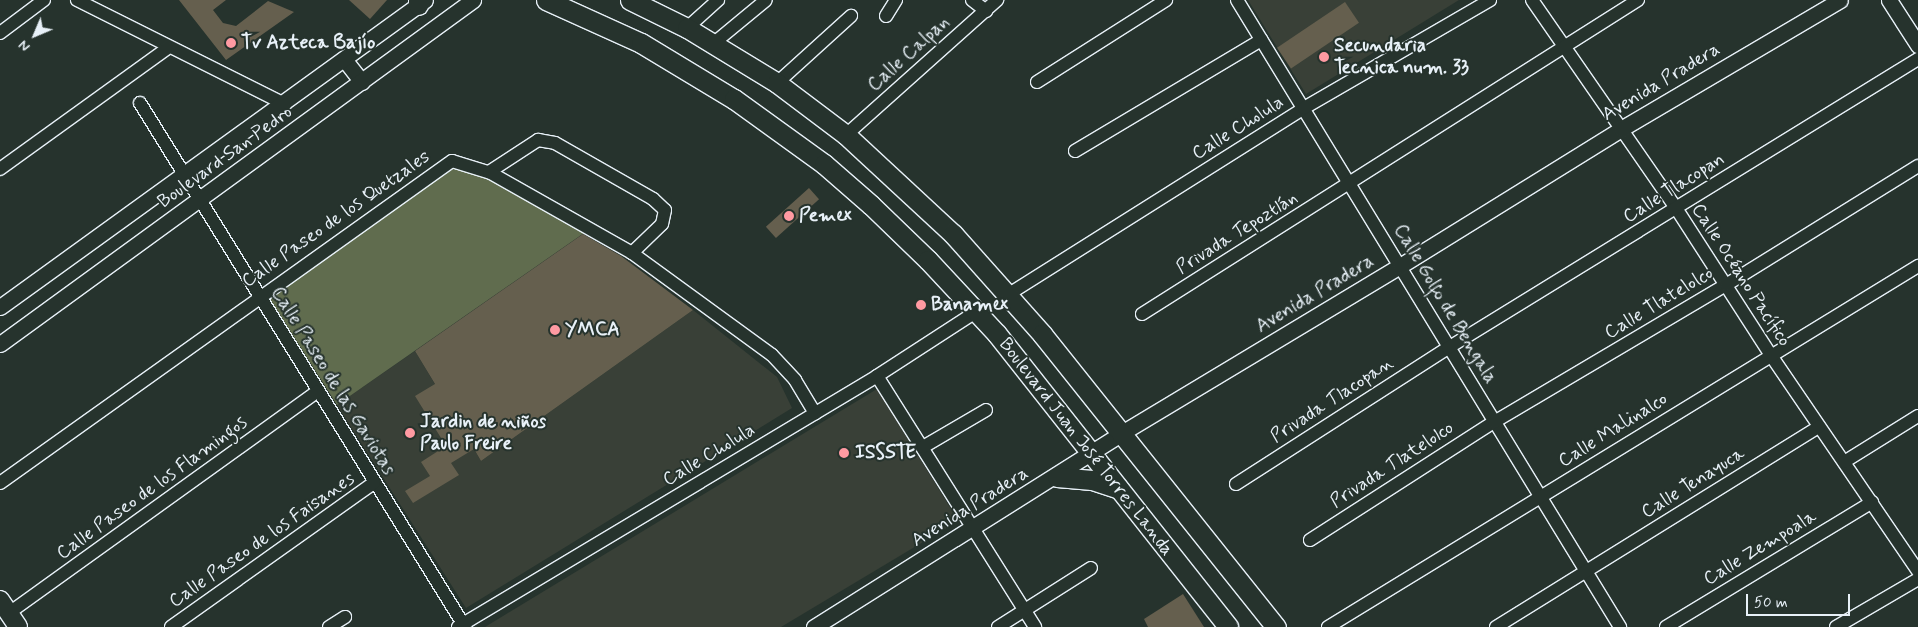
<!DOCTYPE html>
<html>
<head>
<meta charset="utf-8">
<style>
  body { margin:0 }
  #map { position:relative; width:1918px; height:627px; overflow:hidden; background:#26332d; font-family:Mynerve,sans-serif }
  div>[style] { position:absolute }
  .built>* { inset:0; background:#394037 }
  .green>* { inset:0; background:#606c4e }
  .building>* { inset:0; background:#655f4e; transform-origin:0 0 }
  .roads { filter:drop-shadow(1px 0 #e8f1f8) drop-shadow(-1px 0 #e8f1f8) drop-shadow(0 1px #e8f1f8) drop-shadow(0 -1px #e8f1f8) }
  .minor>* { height:12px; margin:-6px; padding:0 6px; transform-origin:6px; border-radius:6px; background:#26332d }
  .tertiary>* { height:15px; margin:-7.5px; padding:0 7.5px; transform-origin:7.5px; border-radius:7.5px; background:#26332d }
  .secondary>* { height:18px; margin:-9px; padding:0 9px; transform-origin:9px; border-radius:9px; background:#26332d }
  .primary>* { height:19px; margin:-9.5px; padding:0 9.5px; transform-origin:9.5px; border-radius:9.5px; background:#26332d }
  .dots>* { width:14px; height:14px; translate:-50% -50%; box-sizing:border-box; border:2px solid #26332d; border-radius:50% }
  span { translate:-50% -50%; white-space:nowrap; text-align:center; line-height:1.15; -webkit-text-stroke:4px #26332d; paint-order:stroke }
  .poi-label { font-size:19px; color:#e8f1f8; font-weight:700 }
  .left { translate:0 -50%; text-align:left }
  .street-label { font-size:19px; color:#e8f1f8 }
  .north { position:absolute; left:10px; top:10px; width:50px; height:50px; -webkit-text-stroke:4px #26332d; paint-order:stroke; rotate:225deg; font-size:14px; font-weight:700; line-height:20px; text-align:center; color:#e8f1f8 }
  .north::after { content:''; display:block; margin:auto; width:18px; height:22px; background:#e8f1f8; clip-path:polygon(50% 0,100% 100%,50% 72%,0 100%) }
  .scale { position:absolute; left:1746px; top:594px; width:104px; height:22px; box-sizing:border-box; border:2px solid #e8f1f8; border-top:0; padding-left:6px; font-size:15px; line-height:18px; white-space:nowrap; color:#e8f1f8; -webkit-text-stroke:4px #26332d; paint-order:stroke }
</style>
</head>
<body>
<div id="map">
  <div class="built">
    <div style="clip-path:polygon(1248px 0,1459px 0,1306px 94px)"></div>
    <div style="clip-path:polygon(693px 310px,777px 377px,792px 408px,466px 608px,337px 405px,415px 351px,481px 461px)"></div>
    <div style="clip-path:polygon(877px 389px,956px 517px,953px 524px,781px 627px,485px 627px)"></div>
  </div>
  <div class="green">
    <div style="clip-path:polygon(454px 165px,492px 178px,587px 231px,337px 405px,270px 299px)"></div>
  </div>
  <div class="building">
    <div style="clip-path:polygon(179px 0,226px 0,213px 10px,223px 23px,236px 26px,268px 1px,294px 12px,226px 60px)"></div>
    <div style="clip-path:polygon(349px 0,387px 0,370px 19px)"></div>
    <div style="left:1345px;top:2px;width:25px;height:82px;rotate:56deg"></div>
    <div style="left:809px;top:188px;width:15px;height:58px;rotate:48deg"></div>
    <div style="clip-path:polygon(583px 234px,621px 256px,693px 310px,481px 461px,474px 449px,451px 463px,459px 475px,413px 503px,405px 491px,430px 476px,421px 462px,446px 446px,415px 396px,435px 384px,415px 351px)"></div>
    <div style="clip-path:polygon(1183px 594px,1204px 627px,1148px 627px,1144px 619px)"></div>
  </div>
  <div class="roads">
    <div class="minor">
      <div style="left:77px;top:0;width:233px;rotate:26.6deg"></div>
      <div style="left:972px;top:0;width:18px;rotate:38deg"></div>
      <div style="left:1237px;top:0;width:735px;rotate:58.58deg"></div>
      <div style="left:1532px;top:0;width:253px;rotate:55.3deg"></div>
      <div style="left:1676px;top:208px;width:174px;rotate:57.2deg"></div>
      <div style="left:1770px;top:354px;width:263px;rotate:55.7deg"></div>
      <div style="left:886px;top:16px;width:19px;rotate:-58deg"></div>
      <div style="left:687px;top:28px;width:42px;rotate:-42.1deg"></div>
      <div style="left:0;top:33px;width:55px;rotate:-36.9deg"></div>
      <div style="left:714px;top:43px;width:67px;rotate:-39.6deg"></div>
      <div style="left:1037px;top:82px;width:153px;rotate:-32.4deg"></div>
      <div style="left:777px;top:83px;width:100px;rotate:-42.2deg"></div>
      <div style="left:140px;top:103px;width:617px;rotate:58.19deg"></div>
      <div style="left:846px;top:135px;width:203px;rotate:-41.8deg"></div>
      <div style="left:1075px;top:151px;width:217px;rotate:-30.8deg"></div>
      <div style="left:0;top:169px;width:207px;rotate:-35.8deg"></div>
      <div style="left:489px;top:172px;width:59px;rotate:-33.1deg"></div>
      <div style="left:538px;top:140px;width:17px;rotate:10deg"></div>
      <div style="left:555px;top:143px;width:113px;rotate:29.7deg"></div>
      <div style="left:653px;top:199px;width:16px;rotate:43deg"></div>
      <div style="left:665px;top:210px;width:14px;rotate:102deg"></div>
      <div style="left:662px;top:224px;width:42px;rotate:136deg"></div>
      <div style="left:1009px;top:294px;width:349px;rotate:-32.2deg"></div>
      <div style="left:1304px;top:108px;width:215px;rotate:-30.1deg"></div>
      <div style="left:1142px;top:314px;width:587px;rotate:-32.34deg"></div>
      <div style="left:877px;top:376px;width:297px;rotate:57.8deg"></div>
      <div style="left:923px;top:447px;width:73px;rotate:-30.4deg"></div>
      <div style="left:1844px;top:462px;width:87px;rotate:-31.9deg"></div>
      <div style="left:0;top:483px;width:555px;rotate:-35.47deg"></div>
      <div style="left:452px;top:161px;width:39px;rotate:17deg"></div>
      <div style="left:489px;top:172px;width:164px;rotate:29.5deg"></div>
      <div style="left:632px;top:253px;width:173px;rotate:36.1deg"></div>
      <div style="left:772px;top:355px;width:34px;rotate:47deg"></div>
      <div style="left:795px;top:380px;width:39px;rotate:59deg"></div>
      <div style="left:1236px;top:484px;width:252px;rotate:-32.7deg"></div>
      <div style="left:1448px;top:348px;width:552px;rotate:-31.59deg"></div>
      <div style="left:1310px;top:540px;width:219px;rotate:-32.7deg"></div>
      <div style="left:1494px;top:422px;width:269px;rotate:-30.6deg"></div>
      <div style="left:1726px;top:285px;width:226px;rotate:-31.8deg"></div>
      <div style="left:9px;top:613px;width:379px;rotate:-35.7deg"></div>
      <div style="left:171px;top:627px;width:249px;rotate:-35.4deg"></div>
      <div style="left:329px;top:627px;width:19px;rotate:-32deg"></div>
      <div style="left:458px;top:627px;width:488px;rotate:-30.9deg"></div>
      <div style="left:877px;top:376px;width:119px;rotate:-33deg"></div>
      <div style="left:998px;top:627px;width:110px;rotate:-32.4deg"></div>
      <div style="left:1328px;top:627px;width:692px;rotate:-31.46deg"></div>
      <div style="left:1496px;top:627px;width:380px;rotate:-31.8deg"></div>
      <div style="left:1666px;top:627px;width:241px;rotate:-31.2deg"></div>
      <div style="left:1836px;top:627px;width:95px;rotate:-30.3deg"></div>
    </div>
    <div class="tertiary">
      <div style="left:1889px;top:0;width:54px;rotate:57.2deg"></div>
      <div style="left:344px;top:59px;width:29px;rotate:52deg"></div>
      <div style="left:0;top:307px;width:524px;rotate:-35.84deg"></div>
      <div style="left:0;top:344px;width:585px;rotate:-36.03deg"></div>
      <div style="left:814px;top:627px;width:362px;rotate:-32.2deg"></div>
      <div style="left:1120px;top:434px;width:327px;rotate:-31deg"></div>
      <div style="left:1400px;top:266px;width:260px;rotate:-31.8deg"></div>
      <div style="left:1621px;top:129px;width:254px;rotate:-30.5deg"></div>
    </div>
    <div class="secondary">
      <div style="left:0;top:600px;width:32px;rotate:56deg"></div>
    </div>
    <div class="primary">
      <div style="left:546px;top:0;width:104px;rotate:24.4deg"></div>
      <div style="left:641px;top:43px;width:109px;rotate:31.1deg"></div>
      <div style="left:734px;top:99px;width:111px;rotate:35.8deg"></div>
      <div style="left:824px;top:164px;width:62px;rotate:41.1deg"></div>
      <div style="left:871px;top:205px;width:79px;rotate:44deg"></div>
      <div style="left:928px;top:260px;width:101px;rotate:47deg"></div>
      <div style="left:997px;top:334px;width:373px;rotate:51.7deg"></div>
      <div style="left:630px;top:0;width:64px;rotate:26.2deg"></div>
      <div style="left:687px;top:28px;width:105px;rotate:31.4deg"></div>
      <div style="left:777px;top:83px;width:86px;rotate:37deg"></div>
      <div style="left:846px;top:135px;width:146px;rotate:42.8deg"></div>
      <div style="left:953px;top:234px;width:134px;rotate:48.3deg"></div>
      <div style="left:1042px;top:334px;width:375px;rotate:51.4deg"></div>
      <div style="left:418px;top:5px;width:5px;rotate:-90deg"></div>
      <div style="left:1057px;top:477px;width:35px;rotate:5deg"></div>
      <div style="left:1092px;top:480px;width:28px;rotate:18deg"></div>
    </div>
  </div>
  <div class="dots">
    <div style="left:231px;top:43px;background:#ff9aa2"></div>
    <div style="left:1324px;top:57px;background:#ff9aa2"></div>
    <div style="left:789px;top:216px;background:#ff9aa2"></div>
    <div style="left:921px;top:305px;background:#ff9aa2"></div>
    <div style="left:555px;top:330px;background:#ff9aa2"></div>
    <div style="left:410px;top:433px;background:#ff9aa2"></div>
    <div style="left:844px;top:453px;background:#ff9aa2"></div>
  </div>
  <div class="poi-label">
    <span class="left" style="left:241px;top:43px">Tv Azteca Bajío</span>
    <span class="left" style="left:1334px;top:57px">Secundaria<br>Tecnica num. 33</span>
    <span class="left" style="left:799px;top:216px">Pemex</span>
    <span class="left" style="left:931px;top:305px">Banamex</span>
    <span class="left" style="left:565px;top:330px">YMCA</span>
    <span class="left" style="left:420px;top:433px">Jardin de niños<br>Paulo Freire</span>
    <span class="left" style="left:855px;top:453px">ISSSTE</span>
  </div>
  <div class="street-label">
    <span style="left:909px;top:54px;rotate:-42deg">Calle Calpan</span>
    <span style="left:1661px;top:82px;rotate:-31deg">Avenida Pradera</span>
    <span style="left:1238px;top:128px;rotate:-32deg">Calle Cholula</span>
    <span style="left:225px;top:157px;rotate:-36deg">Boulevard San Pedro</span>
    <span style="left:1674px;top:188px;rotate:-32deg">Calle Tlacopan</span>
    <span style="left:336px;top:219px;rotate:-35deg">Calle Paseo de los Quetzales</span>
    <span style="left:1237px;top:233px;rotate:-32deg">Privada Tepoztlán</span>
    <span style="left:1741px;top:275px;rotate:57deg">Calle Océano Pacífico</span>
    <span style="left:1315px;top:294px;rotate:-31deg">Avenida Pradera</span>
    <span style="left:1659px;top:303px;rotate:-31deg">Calle Tlatelolco</span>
    <span style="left:1445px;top:304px;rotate:59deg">Calle Golfo de Bengala</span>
    <span style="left:333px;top:381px;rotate:58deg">Calle Paseo de las Gaviotas</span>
    <span style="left:1332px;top:400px;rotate:-33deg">Privada Tlacopan</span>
    <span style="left:1613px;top:430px;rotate:-32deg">Calle Malinalco</span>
    <span style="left:1086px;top:447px;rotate:52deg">Boulevard Juan José Torres Landa</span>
    <span style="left:709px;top:455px;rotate:-31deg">Calle Cholula</span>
    <span style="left:1392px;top:465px;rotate:-33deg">Privada Tlatelolco</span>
    <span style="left:1693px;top:483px;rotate:-32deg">Calle Tenayuca</span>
    <span style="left:152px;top:488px;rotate:-36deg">Calle Paseo de los Flamingos</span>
    <span style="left:970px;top:507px;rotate:-32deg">Avenida Pradera</span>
    <span style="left:262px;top:540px;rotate:-35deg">Calle Paseo de los Faisanes</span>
    <span style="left:1760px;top:548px;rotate:-31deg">Calle Zempoala</span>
  </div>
  <div class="north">N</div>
  <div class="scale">50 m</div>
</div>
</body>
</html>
